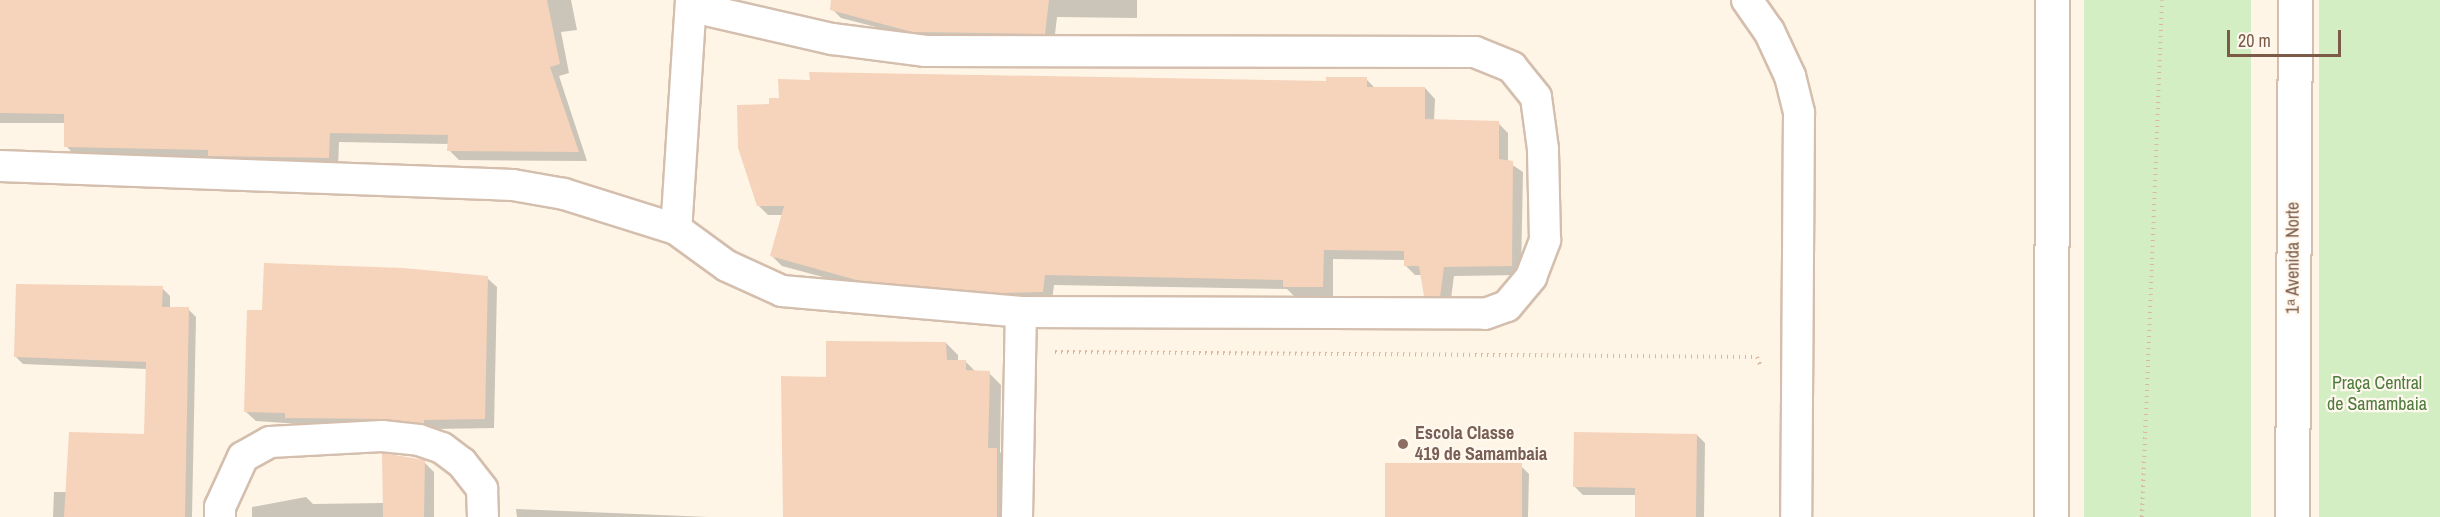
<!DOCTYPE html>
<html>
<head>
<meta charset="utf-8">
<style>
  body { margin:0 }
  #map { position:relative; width:2440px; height:517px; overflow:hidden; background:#fef5e6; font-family:"Archivo Narrow",sans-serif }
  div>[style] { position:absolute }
  .green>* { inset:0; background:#d4eec3; transform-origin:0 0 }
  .shadow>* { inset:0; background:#0003 }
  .building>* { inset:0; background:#f6d3bb; transform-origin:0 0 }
  .path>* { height:4px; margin-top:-2px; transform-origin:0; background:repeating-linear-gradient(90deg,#dcb69d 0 1.5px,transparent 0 6px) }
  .roads { filter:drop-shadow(2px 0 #d4bead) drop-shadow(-2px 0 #d4bead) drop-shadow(0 2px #d4bead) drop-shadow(0 -2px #d4bead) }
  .street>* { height:30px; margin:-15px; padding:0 15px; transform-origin:15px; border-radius:15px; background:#fff }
  .secondary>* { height:33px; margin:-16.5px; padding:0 16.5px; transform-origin:16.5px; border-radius:16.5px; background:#fff }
  .dots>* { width:16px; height:16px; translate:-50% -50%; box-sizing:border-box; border:3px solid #fff8ee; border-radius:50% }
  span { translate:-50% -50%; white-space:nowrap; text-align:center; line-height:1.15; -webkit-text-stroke:4.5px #fff8ee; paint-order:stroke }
  .street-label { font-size:18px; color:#7b5a48 }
  .park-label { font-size:18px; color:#4e7b3c }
  .education-label { font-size:18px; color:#785e54; font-weight:700 }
  .left { translate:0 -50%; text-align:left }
  .scale { position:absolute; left:2227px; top:30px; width:114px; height:27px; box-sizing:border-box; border:3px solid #7b5a48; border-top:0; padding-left:8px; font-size:18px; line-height:21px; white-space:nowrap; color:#7b5a48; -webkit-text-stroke:4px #fff8ee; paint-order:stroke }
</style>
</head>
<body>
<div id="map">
  <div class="green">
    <div style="left:2084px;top:0;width:167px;height:517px"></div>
    <div style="left:2319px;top:0;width:121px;height:517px"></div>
  </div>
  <div class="shadow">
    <div style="clip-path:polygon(0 0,571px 0,577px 30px,561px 32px,569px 73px,559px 76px,587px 161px,459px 160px,449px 150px,449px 144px,339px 142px,338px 167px,76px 156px,66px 146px,66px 123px,0 123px)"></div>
    <div style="clip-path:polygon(832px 0,1137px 0,1137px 18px,1057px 17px,1054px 43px,938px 43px,841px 18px,831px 8px)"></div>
    <div style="clip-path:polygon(1366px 79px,1375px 88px,1425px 88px,1435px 99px,1434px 121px,1498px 123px,1508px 133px,1508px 162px,1523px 172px,1521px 275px,1454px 276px,1450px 306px,1435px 306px,1425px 296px,1422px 275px,1415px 275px,1405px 265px,1405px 260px,1333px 259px,1333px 296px,1295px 297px,1287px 289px,1054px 285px,1052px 301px,871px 290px,782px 266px,772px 256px,783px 215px,768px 215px,758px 205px,1328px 82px)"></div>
    <div style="clip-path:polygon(487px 278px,497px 287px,494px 428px,433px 429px,433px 433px,256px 421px,246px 412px,264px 311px)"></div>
    <div style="clip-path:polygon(162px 288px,170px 296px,170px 308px,188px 309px,196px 317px,192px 517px,53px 517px,54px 492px,66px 492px,145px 436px,147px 369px,23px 364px,16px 357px)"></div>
    <div style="clip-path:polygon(946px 343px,958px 355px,958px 362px,966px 362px,976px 372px,989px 373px,1001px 385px,1000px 452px,1008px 461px,1008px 517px,784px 517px,782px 378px,828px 378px)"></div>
    <div style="clip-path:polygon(1697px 435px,1705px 443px,1704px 517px,1636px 517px,1636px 495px,1583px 495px,1575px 487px)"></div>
    <div style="clip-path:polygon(424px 462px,434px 472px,434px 517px,252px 517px,252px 507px,306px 497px,313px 504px,384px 503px)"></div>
    <div style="clip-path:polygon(1521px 466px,1529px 474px,1528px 517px,1386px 517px)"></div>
    <div style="clip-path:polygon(516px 509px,708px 517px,517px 517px)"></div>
  </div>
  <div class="building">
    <div style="clip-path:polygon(0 0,547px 0,560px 64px,550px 67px,579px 152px,447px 151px,448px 135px,330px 133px,329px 158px,208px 156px,208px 150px,64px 147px,64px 114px,0 113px)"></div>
    <div style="clip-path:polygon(831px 0,1049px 0,1045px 34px,912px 32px,830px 10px)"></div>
    <div style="clip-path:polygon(809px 72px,1326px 81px,1326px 77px,1367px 77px,1367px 87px,1425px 87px,1425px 119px,1499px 121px,1499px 159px,1513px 161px,1512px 266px,1444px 267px,1440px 297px,1424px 296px,1419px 266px,1404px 266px,1404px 251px,1324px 250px,1323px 287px,1283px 287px,1283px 280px,1045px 275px,1043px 292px,1001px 293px,860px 281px,770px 256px,784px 206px,757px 206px,738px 148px,737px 105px,769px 104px,769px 98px,779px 98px,778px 79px,810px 80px)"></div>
    <div style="clip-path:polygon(264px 263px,403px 268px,488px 276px,485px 419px,424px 420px,424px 424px,384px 419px,285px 418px,285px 413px,244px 412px,247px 310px,262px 310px)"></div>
    <div style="clip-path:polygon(16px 284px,163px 286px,162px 307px,189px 307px,185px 517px,64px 517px,69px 432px,144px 434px,146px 362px,14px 357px)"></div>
    <div style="clip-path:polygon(826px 341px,946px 342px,947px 360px,966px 360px,966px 370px,990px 371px,988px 448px,997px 448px,997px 517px,783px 517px,781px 376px,826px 377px)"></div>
    <div style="clip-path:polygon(1574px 432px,1697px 434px,1696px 517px,1635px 517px,1635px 488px,1573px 487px)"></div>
    <div style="clip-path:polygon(382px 453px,425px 460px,424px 517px,383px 517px)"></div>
    <div style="left:1385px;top:463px;width:137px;height:54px"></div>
  </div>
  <div class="path">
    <div style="left:1055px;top:352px;width:702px;rotate:0.41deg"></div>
    <div style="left:1757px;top:357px;width:8px;rotate:67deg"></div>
    <div style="left:2142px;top:517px;width:517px;rotate:-87.78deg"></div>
  </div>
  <div class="roads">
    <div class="street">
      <div style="left:691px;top:0;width:229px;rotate:93.7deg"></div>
      <div style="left:676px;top:229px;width:63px;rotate:36deg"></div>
      <div style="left:727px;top:266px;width:60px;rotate:24.4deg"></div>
      <div style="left:782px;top:291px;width:240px;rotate:5deg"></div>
      <div style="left:1021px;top:312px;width:464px;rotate:0.2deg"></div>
      <div style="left:1485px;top:314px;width:23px;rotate:-20deg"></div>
      <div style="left:1507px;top:306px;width:38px;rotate:-50deg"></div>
      <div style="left:1531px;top:277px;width:40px;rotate:-69deg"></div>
      <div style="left:1545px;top:240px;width:91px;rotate:-91.3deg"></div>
      <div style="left:1543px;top:149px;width:52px;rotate:-97.7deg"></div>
      <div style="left:1536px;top:97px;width:38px;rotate:-129deg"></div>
      <div style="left:1512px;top:67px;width:40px;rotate:-158deg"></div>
      <div style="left:1475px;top:52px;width:549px;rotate:-179.9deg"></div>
      <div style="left:926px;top:51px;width:95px;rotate:-172.7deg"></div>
      <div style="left:832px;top:39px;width:144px;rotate:-167.1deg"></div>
      <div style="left:1747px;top:0;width:38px;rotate:55deg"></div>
      <div style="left:1769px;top:31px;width:50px;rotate:65deg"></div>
      <div style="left:1790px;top:76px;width:38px;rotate:76deg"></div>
      <div style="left:1799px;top:113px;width:404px;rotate:90.4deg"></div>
      <div style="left:0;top:166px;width:513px;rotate:2.12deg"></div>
      <div style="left:513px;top:185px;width:52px;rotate:10deg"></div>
      <div style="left:564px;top:194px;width:117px;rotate:17.4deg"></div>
      <div style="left:220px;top:517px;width:10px;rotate:-90deg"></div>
      <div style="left:220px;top:507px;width:55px;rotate:-65.3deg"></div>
      <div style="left:243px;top:457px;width:31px;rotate:-29deg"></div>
      <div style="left:270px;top:442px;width:112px;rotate:-3.1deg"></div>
      <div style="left:382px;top:436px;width:37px;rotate:6deg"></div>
      <div style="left:419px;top:440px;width:24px;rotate:19deg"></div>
      <div style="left:442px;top:448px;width:25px;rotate:37deg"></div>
      <div style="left:462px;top:463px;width:33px;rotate:52deg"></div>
      <div style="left:482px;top:489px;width:28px;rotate:88deg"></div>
      <div style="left:1017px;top:517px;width:205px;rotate:-88.9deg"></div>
    </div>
    <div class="secondary">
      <div style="left:2051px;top:517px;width:517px;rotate:-89.89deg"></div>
      <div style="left:2292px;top:517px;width:517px;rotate:-89.67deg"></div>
    </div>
  </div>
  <div class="dots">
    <div style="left:1403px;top:444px;background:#8d6e63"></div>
  </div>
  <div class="street-label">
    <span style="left:2293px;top:258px;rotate:-90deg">1ᵃ Avenida Norte</span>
  </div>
  <div class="park-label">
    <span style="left:2377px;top:394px">Praça Central<br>de Samambaia</span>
  </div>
  <div class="education-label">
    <span class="left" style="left:1415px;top:444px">Escola Classe<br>419 de Samambaia</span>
  </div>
  <div class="scale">20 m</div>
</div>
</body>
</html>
